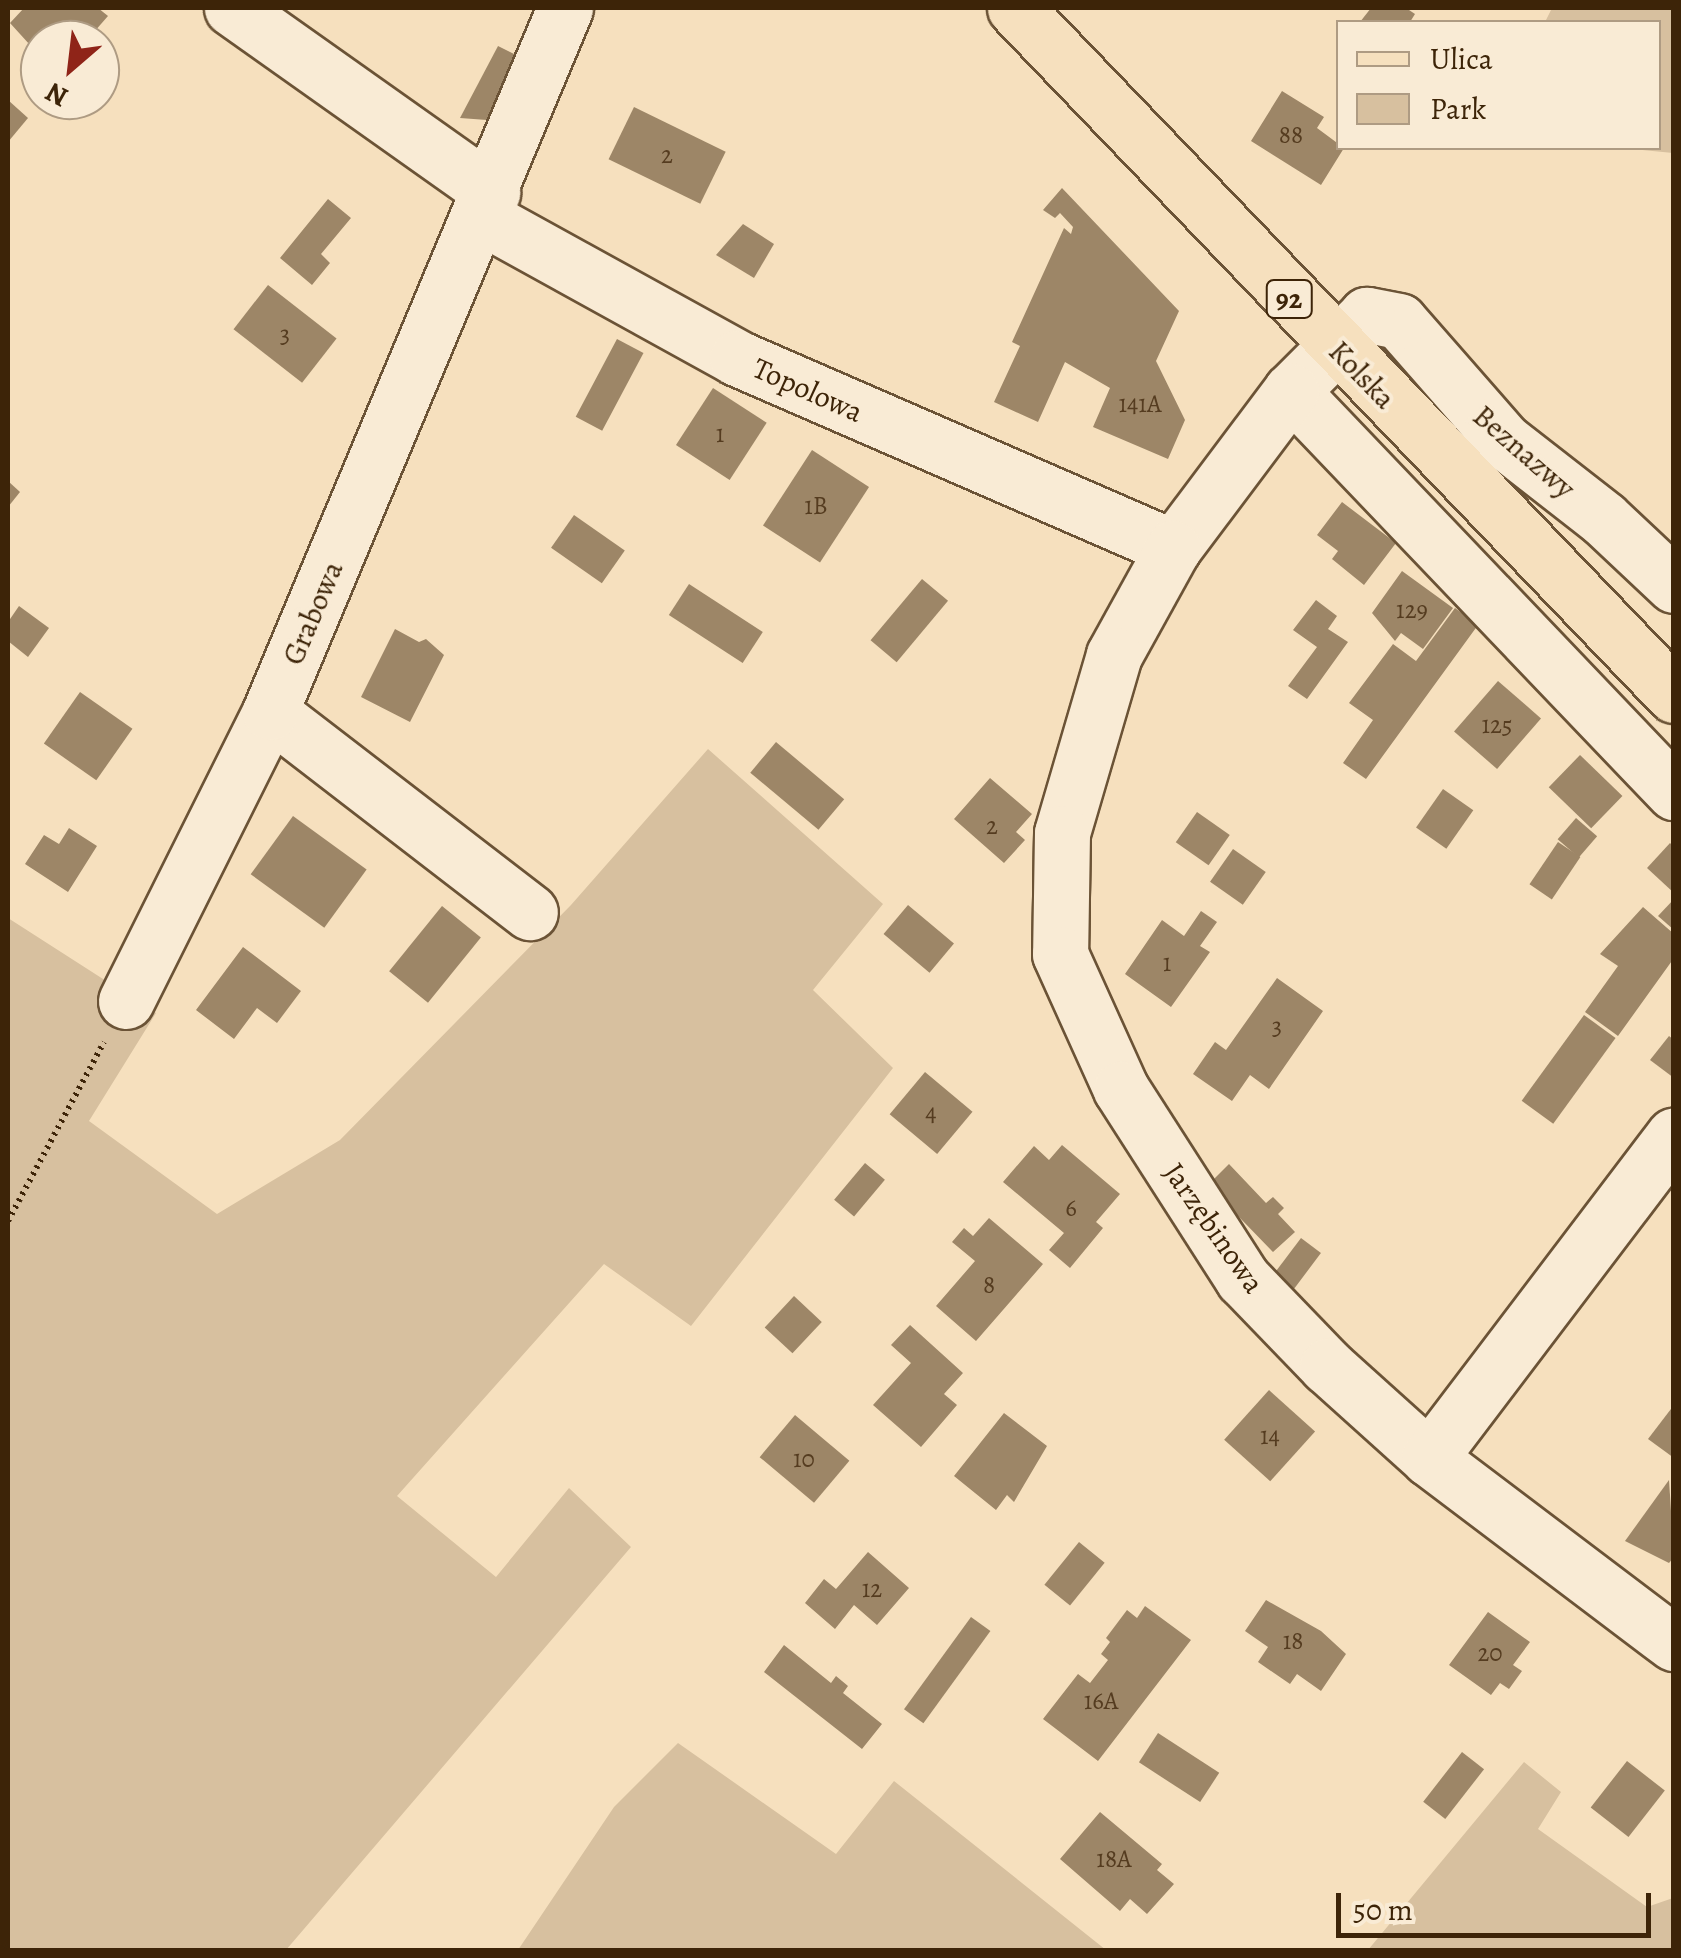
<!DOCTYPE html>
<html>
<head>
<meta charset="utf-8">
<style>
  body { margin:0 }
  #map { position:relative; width:1681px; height:1958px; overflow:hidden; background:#f6e0be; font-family:Alegreya,serif }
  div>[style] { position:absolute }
  .green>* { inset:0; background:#d7c09f }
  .building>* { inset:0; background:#9d8667; transform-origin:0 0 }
  .path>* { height:6px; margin-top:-3px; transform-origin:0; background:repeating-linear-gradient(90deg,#3d2408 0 2.5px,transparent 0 7.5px) }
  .roads { filter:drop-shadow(2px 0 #6b5336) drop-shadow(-2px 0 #6b5336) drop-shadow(0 2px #6b5336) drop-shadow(0 -2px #6b5336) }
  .minor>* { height:55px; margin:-27.5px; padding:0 27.5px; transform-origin:27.5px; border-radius:27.5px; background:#f9ebd5 }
  .major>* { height:55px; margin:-27.5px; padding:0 27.5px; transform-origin:27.5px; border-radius:27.5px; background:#f6e0be }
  span { translate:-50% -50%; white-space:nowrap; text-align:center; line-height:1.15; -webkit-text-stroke:8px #f9ebd5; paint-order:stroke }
  .number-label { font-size:25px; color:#553c20 }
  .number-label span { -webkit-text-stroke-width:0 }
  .shield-label span { padding:2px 8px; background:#f9ebd5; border:2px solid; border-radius:8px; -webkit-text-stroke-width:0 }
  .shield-label { font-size:28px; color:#3d2408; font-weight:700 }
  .street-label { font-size:30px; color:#3d2408 }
  .frame { position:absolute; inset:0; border:10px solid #3d2408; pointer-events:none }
  .legend { position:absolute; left:1336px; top:20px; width:325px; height:130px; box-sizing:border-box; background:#f9ebd5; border:2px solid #ae9b83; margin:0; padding:12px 18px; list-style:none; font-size:30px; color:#3d2408 }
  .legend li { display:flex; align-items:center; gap:20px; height:50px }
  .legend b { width:50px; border:2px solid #ae9b83 }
  .north { position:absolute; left:20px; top:20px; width:100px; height:100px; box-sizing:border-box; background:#f9ebd5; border:2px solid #ae9b83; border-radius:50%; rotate:208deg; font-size:28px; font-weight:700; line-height:40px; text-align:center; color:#3d2408 }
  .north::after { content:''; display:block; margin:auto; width:35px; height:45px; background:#8f2418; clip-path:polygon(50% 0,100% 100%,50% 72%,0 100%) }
  .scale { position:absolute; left:1336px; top:1893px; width:315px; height:45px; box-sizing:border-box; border:5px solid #3d2408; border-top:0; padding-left:12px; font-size:30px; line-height:35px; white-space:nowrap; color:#3d2408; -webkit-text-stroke:8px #f9ebd5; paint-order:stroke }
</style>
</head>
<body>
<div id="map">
  <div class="green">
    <div style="clip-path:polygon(1552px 8px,1673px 8px,1673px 153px,1622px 148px,1658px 148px,1658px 22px,1545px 22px)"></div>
    <div style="clip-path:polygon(708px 749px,883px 904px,813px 990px,893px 1068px,691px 1326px,604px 1264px,397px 1496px,496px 1577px,569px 1488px,631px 1547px,286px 1950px,8px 1950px,8px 918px,156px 1013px,89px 1121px,217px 1214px,340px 1140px,571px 905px)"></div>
    <div style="clip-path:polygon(678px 1743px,836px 1854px,894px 1781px,1106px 1950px,518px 1950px,614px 1807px)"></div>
    <div style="clip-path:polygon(1524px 1762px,1561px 1792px,1538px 1829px,1647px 1907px,1673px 1898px,1673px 1950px,1368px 1950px)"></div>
  </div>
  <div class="building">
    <div style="clip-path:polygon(24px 8px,98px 8px,108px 16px,87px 40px,40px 40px,40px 56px,10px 23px)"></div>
    <div style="clip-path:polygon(1371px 8px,1406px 8px,1415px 14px,1410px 22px,1360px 22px)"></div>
    <div style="clip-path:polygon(498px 46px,520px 57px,487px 120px,460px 118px)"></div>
    <div style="clip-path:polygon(1282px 91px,1324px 117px,1317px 128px,1344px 148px,1321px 185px,1251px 141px)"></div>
    <div style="clip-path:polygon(8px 100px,28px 118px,8px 142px)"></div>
    <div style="left:634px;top:107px;width:102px;height:58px;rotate:26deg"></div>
    <div style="clip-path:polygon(1062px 188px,1179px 311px,1156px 361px,1185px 420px,1168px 459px,1093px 427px,1110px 388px,1065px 362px,1038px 422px,994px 402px,1020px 346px,1012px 342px,1064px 228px,1071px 234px,1073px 227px,1060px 213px,1055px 218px,1043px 210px)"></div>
    <div style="clip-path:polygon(328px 199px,351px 218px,321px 254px,330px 263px,312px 285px,280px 258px)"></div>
    <div style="clip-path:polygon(743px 224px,774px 244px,754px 278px,716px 255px)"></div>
    <div style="left:268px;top:285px;width:87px;height:56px;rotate:38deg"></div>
    <div style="left:617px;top:339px;width:30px;height:88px;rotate:28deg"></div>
    <div style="left:713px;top:388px;width:64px;height:68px;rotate:33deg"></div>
    <div style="left:812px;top:450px;width:68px;height:90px;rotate:33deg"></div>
    <div style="clip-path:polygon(8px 481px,20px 492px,8px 507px)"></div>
    <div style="clip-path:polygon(1342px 502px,1396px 543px,1364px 585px,1332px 559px,1338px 551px,1317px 535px)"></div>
    <div style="left:574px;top:515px;width:62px;height:40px;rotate:35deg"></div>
    <div style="clip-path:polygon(1402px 571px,1453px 608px,1423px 649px,1401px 633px,1395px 641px,1372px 613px)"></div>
    <div style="left:922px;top:579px;width:34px;height:80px;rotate:40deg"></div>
    <div style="left:689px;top:584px;width:88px;height:37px;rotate:33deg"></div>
    <div style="clip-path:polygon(1316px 600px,1337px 616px,1328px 629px,1348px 642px,1307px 699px,1288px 686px,1317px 647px,1293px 630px)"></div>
    <div style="clip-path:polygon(19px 606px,49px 628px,28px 657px,8px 641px,8px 622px)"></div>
    <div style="clip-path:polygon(1455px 608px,1478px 625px,1366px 779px,1343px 763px,1373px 720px,1349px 703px,1393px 644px,1416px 661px)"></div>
    <div style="clip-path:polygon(395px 629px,419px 642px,426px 639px,444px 655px,410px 722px,361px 697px)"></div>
    <div style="left:1498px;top:681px;width:57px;height:67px;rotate:41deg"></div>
    <div style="left:80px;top:692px;width:64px;height:63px;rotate:35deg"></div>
    <div style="left:776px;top:742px;width:89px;height:40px;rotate:40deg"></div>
    <div style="left:1580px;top:755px;width:59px;height:45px;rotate:44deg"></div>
    <div style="clip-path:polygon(990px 778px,1032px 814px,1016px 832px,1025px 840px,1004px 863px,954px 819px)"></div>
    <div style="left:1443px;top:789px;width:37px;height:47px;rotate:35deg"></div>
    <div style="left:1197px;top:812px;width:40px;height:37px;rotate:35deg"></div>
    <div style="left:293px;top:816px;width:91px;height:72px;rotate:36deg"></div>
    <div style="left:1576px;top:818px;width:28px;height:28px;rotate:41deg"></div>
    <div style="clip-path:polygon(69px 828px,97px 846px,68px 892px,25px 864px,44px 835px,59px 844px)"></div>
    <div style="left:1558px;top:842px;width:27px;height:51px;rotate:34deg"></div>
    <div style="clip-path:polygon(1670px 843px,1674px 847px,1674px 893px,1647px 868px)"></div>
    <div style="left:1233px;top:849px;width:40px;height:40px;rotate:35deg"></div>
    <div style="clip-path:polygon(1674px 899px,1674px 930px,1658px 916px)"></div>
    <div style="left:908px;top:905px;width:60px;height:38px;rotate:40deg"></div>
    <div style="left:442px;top:906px;width:50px;height:84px;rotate:39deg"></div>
    <div style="clip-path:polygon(1643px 907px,1674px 934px,1674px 958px,1618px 1036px,1585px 1012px,1618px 966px,1600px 954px)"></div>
    <div style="clip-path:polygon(1201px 911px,1217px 922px,1200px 946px,1210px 952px,1171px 1007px,1125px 974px,1162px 920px,1184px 936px)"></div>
    <div style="clip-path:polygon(243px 947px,301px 991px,277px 1023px,257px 1008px,234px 1039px,196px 1010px)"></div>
    <div style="clip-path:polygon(1277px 978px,1323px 1011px,1269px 1089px,1250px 1075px,1232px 1101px,1193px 1074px,1215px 1042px,1226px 1050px)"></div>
    <div style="left:1584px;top:1015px;width:39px;height:106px;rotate:36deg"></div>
    <div style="clip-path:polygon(1669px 1036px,1674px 1040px,1674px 1078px,1650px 1060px)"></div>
    <div style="left:925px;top:1072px;width:62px;height:55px;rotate:40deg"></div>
    <div style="clip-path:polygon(1062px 1145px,1120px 1194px,1096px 1222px,1103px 1228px,1070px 1268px,1049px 1250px,1064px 1233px,1003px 1182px,1034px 1146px,1049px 1160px)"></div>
    <div style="left:865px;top:1163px;width:26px;height:48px;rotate:40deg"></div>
    <div style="clip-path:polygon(1229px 1164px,1266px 1203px,1273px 1197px,1284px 1208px,1278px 1214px,1295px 1232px,1273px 1252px,1208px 1185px)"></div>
    <div style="clip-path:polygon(989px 1218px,1043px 1264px,976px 1341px,936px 1306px,975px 1261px,952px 1242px,964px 1228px,973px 1236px)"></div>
    <div style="left:1301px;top:1238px;width:25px;height:54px;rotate:37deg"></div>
    <div style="left:794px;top:1296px;width:38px;height:43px;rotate:43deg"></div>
    <div style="clip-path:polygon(910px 1325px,963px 1373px,944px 1394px,957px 1405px,921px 1447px,873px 1405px,911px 1363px,891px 1345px)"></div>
    <div style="left:1269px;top:1390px;width:62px;height:67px;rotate:42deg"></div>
    <div style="clip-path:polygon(1674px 1405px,1674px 1458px,1648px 1439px)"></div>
    <div style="clip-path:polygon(1004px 1413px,1047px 1446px,1014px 1502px,1007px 1495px,996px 1510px,954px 1476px)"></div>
    <div style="left:795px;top:1415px;width:71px;height:55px;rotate:40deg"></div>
    <div style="clip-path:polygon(1669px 1480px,1674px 1557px,1669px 1563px,1625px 1541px)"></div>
    <div style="left:1079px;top:1542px;width:33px;height:55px;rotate:39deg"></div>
    <div style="clip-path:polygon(868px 1552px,909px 1588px,877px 1625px,854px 1605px,835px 1629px,805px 1603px,824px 1579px,836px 1589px)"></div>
    <div style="clip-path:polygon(1266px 1600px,1321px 1631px,1346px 1654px,1321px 1691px,1297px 1674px,1290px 1684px,1258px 1662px,1268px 1647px,1245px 1631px)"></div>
    <div style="clip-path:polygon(1145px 1606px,1191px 1640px,1098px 1761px,1043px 1719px,1078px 1674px,1090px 1683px,1108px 1660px,1101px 1654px,1110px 1642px,1106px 1638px,1127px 1610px,1137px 1618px)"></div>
    <div style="clip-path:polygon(1488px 1612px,1530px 1642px,1513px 1665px,1522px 1671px,1509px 1689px,1500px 1683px,1491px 1695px,1449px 1665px)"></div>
    <div style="left:971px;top:1617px;width:24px;height:114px;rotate:36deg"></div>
    <div style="clip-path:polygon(784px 1645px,831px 1683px,836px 1676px,848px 1686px,843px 1693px,882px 1724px,862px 1749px,764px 1672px)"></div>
    <div style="left:1158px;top:1733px;width:73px;height:35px;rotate:33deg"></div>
    <div style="left:1462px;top:1752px;width:28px;height:63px;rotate:38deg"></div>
    <div style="left:1627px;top:1761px;width:48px;height:59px;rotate:38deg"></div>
    <div style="clip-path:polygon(1100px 1812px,1162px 1864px,1157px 1870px,1174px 1884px,1147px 1914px,1130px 1899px,1120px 1911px,1060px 1859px)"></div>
  </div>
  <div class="path">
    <div style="left:8px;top:1221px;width:203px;rotate:-61.8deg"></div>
  </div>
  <div class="roads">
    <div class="minor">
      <div style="left:232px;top:8px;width:319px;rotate:35.3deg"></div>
      <div style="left:482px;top:217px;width:291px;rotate:28.9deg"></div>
      <div style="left:737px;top:358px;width:476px;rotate:23.5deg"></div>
      <div style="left:1291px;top:391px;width:555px;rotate:46.32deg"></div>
      <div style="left:1674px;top:585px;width:96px;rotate:-136.7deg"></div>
      <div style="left:1604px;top:519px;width:127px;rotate:-142deg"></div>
      <div style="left:1504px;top:441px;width:159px;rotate:-131.2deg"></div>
      <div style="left:1399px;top:321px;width:33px;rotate:-169deg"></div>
      <div style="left:1367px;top:315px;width:107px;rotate:135deg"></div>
      <div style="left:1291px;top:391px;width:196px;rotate:126.9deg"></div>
      <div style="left:1173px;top:548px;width:122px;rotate:118.9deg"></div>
      <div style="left:1114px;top:655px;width:185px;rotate:106.3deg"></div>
      <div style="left:1062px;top:833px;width:121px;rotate:90.9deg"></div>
      <div style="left:1060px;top:954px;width:148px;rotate:65.7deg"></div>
      <div style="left:1121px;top:1089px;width:226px;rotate:57.3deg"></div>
      <div style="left:1243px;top:1279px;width:121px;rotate:46deg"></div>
      <div style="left:1327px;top:1366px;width:137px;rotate:42deg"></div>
      <div style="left:1429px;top:1458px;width:307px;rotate:37.1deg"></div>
      <div style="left:270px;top:712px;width:328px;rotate:37.6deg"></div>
      <div style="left:126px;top:1001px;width:323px;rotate:-63.5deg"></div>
      <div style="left:270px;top:712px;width:763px;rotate:-67.26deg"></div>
      <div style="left:1429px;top:1458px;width:405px;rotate:-52.8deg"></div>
    </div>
    <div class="major">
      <div style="left:1015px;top:8px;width:952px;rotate:46.19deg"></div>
    </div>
  </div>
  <div class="number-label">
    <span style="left:1291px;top:135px">88</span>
    <span style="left:667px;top:155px">2</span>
    <span style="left:285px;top:334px">3</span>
    <span style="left:1140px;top:404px">141A</span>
    <span style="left:720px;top:434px">1</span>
    <span style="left:816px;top:506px">1B</span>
    <span style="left:1412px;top:610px">129</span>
    <span style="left:1497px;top:725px">125</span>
    <span style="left:992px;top:826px">2</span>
    <span style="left:1167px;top:963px">1</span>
    <span style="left:1277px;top:1026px">3</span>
    <span style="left:931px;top:1113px">4</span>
    <span style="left:1071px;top:1208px">6</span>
    <span style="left:989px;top:1285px">8</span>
    <span style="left:1270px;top:1436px">14</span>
    <span style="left:804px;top:1459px">10</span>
    <span style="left:872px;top:1589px">12</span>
    <span style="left:1293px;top:1641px">18</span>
    <span style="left:1490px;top:1653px">20</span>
    <span style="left:1101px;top:1701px">16A</span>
    <span style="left:1114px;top:1859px">18A</span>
  </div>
  <div class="shield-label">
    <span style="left:1289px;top:299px">92</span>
  </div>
  <div class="street-label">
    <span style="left:1362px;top:375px;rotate:46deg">Kolska</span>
    <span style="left:808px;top:390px;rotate:24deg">Topolowa</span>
    <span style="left:1524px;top:452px;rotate:41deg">Beznazwy</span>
    <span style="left:313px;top:613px;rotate:-67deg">Grabowa</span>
    <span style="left:1214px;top:1228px;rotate:55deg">Jarzębinowa</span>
  </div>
  <div class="frame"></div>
  <ul class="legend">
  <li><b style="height:12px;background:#f6e0be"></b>Ulica</li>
  <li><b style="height:28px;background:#d7c09f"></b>Park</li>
  </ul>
  <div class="north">N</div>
  <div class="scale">50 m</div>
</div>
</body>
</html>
